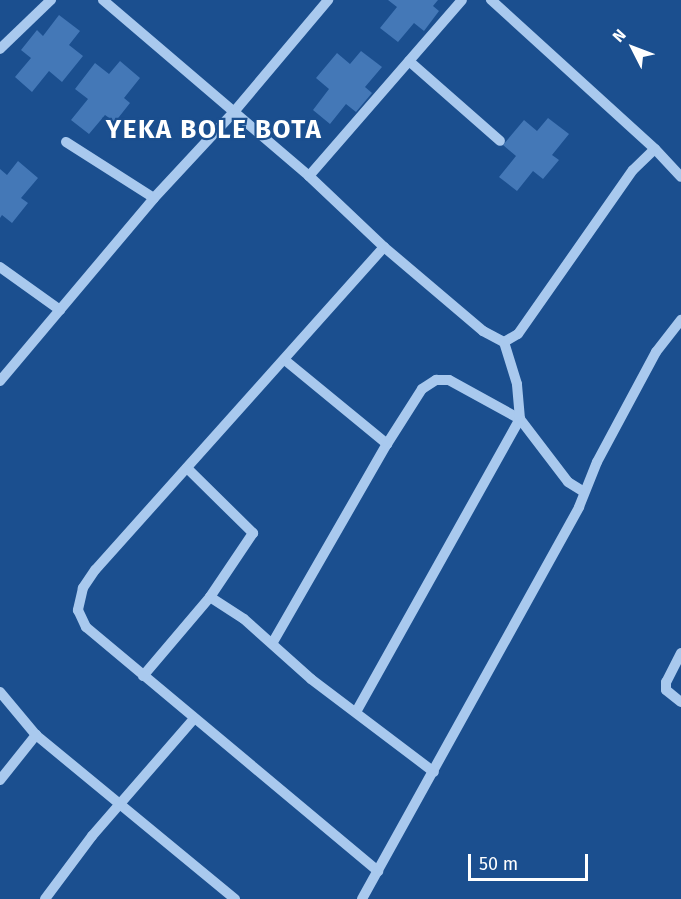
<!DOCTYPE html>
<html>
<head>
<meta charset="utf-8">
<style>
  body { margin:0 }
  #map { position:relative; width:681px; height:899px; overflow:hidden; background:#1b4f8f; font-family:"Fira Sans",sans-serif }
  div>[style] { position:absolute }
  .building>* { inset:0; background:#4478b7 }
  .minor>* { height:10px; margin:-5px; padding:0 5px; transform-origin:5px; border-radius:5px; background:#a9c9ee }
  span { translate:-50% -50%; white-space:nowrap; text-align:center; line-height:1.15; -webkit-text-stroke:4.5px #1b4f8f; paint-order:stroke }
  .district-label { font-size:26px; color:#fff; font-weight:700; letter-spacing:1.5px }
  .north { position:absolute; left:603px; top:18px; width:60px; height:60px; -webkit-text-stroke:4px #1b4f8f; paint-order:stroke; rotate:312deg; font-size:16px; font-weight:700; line-height:24px; text-align:center; color:#fff }
  .north::after { content:''; display:block; margin:auto; width:21px; height:27px; background:#fff; clip-path:polygon(50% 0,100% 100%,50% 72%,0 100%) }
  .scale { position:absolute; left:468px; top:854px; width:120px; height:27px; box-sizing:border-box; border:3px solid #fff; border-top:0; padding-left:8px; font-size:18px; line-height:21px; white-space:nowrap; color:#fff; -webkit-text-stroke:4px #1b4f8f; paint-order:stroke }
</style>
</head>
<body>
<div id="map">
  <div class="building">
    <div style="clip-path:polygon(388px 0,438px 0,433px 6px,439px 11px,424px 31px,414px 23px,398px 42px,380px 28px,397px 7px)"></div>
    <div style="clip-path:polygon(59px 15px,80px 31px,69px 45px,83px 56px,62px 82px,49px 71px,32px 92px,15px 77px,31px 58px,21px 50px,37px 30px,43px 36px)"></div>
    <div style="clip-path:polygon(361px 51px,382px 67px,365px 87px,372px 93px,356px 112px,346px 104px,330px 124px,313px 110px,329px 89px,316px 78px,337px 53px,350px 64px)"></div>
    <div style="clip-path:polygon(120px 61px,140px 78px,124px 98px,130px 103px,115px 122px,105px 115px,89px 134px,71px 120px,88px 99px,75px 89px,95px 63px,109px 74px)"></div>
    <div style="clip-path:polygon(548px 118px,569px 134px,552px 155px,559px 160px,543px 179px,533px 171px,517px 191px,499px 177px,516px 156px,503px 145px,524px 120px,537px 131px)"></div>
    <div style="clip-path:polygon(18px 161px,38px 178px,21px 198px,28px 203px,12px 223px,2px 215px,0 218px,0 169px,7px 175px)"></div>
  </div>
  <div class="minor">
    <div style="left:103px;top:0;width:271px;rotate:40.5deg"></div>
    <div style="left:309px;top:176px;width:103px;rotate:43.4deg"></div>
    <div style="left:384px;top:247px;width:433px;rotate:131.8deg"></div>
    <div style="left:95px;top:570px;width:22px;rotate:124deg"></div>
    <div style="left:83px;top:588px;width:23px;rotate:103deg"></div>
    <div style="left:78px;top:610px;width:19px;rotate:65deg"></div>
    <div style="left:86px;top:627px;width:381px;rotate:39.9deg"></div>
    <div style="left:0;top:49px;width:71px;rotate:-43.9deg"></div>
    <div style="left:409px;top:61px;width:121px;rotate:41.3deg"></div>
    <div style="left:66px;top:142px;width:104px;rotate:32.5deg"></div>
    <div style="left:655px;top:149px;width:38px;rotate:47deg"></div>
    <div style="left:309px;top:176px;width:233px;rotate:-49deg"></div>
    <div style="left:384px;top:247px;width:130px;rotate:40.3deg"></div>
    <div style="left:483px;top:331px;width:24px;rotate:28deg"></div>
    <div style="left:504px;top:342px;width:16px;rotate:-30deg"></div>
    <div style="left:518px;top:334px;width:200px;rotate:-55deg"></div>
    <div style="left:633px;top:170px;width:30px;rotate:-44deg"></div>
    <div style="left:655px;top:149px;width:222px;rotate:-137.7deg"></div>
    <div style="left:0;top:267px;width:74px;rotate:35.6deg"></div>
    <div style="left:286px;top:361px;width:131px;rotate:39.4deg"></div>
    <div style="left:0;top:381px;width:239px;rotate:-49.9deg"></div>
    <div style="left:154px;top:198px;width:116px;rotate:-47.1deg"></div>
    <div style="left:233px;top:113px;width:148px;rotate:-49.9deg"></div>
    <div style="left:187px;top:468px;width:93px;rotate:44.6deg"></div>
    <div style="left:253px;top:533px;width:77px;rotate:123.9deg"></div>
    <div style="left:273px;top:642px;width:228px;rotate:-60.1deg"></div>
    <div style="left:387px;top:444px;width:65px;rotate:-57.5deg"></div>
    <div style="left:422px;top:389px;width:17px;rotate:-33deg"></div>
    <div style="left:436px;top:380px;width:13px"></div>
    <div style="left:449px;top:380px;width:81px;rotate:28.8deg"></div>
    <div style="left:520px;top:419px;width:79px;rotate:52.7deg"></div>
    <div style="left:568px;top:482px;width:19px;rotate:32deg"></div>
    <div style="left:681px;top:653px;width:33px;rotate:117deg"></div>
    <div style="left:666px;top:682px;width:8px;rotate:90deg"></div>
    <div style="left:666px;top:690px;width:19px;rotate:39deg"></div>
    <div style="left:143px;top:676px;width:104px;rotate:-49.7deg"></div>
    <div style="left:210px;top:597px;width:40px;rotate:32.9deg"></div>
    <div style="left:244px;top:619px;width:90px;rotate:41.8deg"></div>
    <div style="left:311px;top:679px;width:154px;rotate:37.1deg"></div>
    <div style="left:0;top:692px;width:56px;rotate:50.1deg"></div>
    <div style="left:36px;top:735px;width:258px;rotate:39.5deg"></div>
    <div style="left:356px;top:712px;width:336px;rotate:-60.8deg"></div>
    <div style="left:520px;top:419px;width:35px;rotate:-95deg"></div>
    <div style="left:517px;top:384px;width:44px;rotate:-107.2deg"></div>
    <div style="left:0;top:780px;width:58px;rotate:-51.3deg"></div>
    <div style="left:45px;top:899px;width:79px;rotate:-53.3deg"></div>
    <div style="left:92px;top:836px;width:154px;rotate:-49deg"></div>
    <div style="left:362px;top:899px;width:448px;rotate:-61deg"></div>
    <div style="left:579px;top:507px;width:48px;rotate:-68.2deg"></div>
    <div style="left:597px;top:462px;width:125px;rotate:-61.8deg"></div>
    <div style="left:656px;top:352px;width:41px;rotate:-52deg"></div>
  </div>
  <div class="district-label">
    <span style="left:214px;top:130px">YEKA BOLE BOTA</span>
  </div>
  <div class="north">N</div>
  <div class="scale">50 m</div>
</div>
</body>
</html>
